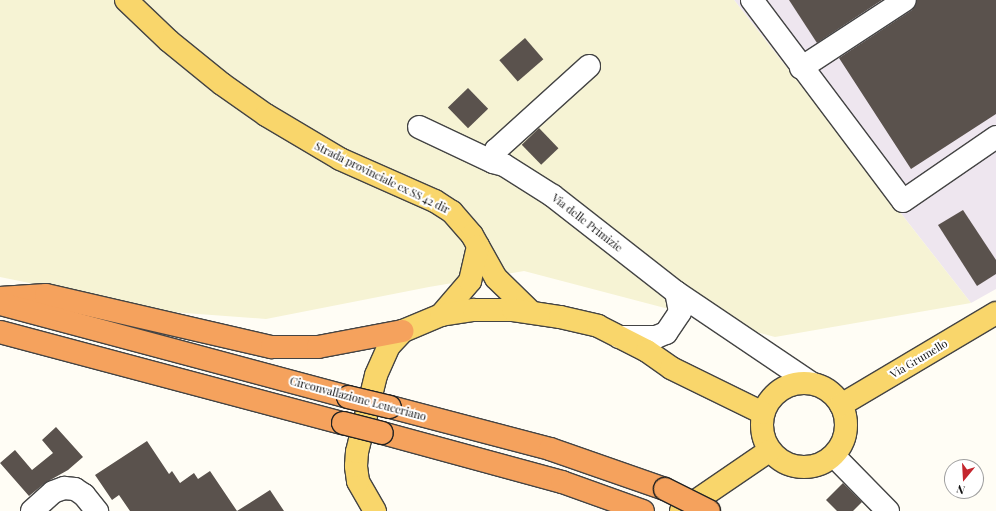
<!DOCTYPE html>
<html>
<head>
<meta charset="utf-8">
<style>
  body { margin:0 }
  #map { position:relative; width:996px; height:511px; overflow:hidden; background:#fffdf5; font-family:"Playfair Display",serif }
  div>[style] { position:absolute }
  .industrial>* { inset:0; background:#eee6ef }
  .farmland>* { inset:0; background:#f6f3d4 }
  .building>* { inset:0; background:#5a524d; transform-origin:0 0 }
  .roads { filter:drop-shadow(1px 0 #444) drop-shadow(-1px 0 #444) drop-shadow(0 1px #444) drop-shadow(0 -1px #444) }
  .minor>* { height:22px; margin:-11px; padding:0 11px; transform-origin:11px; border-radius:11px; background:#fff }
  .major>* { height:22px; margin:-11px; padding:0 11px; transform-origin:11px; border-radius:11px; background:#f9d66b }
  .major>.ring { margin:-11px; padding:0; box-sizing:content-box; background:none; border:22px solid #f9d66b; border-radius:50% }
  .highway>* { height:22px; margin:-11px; padding:0 11px; transform-origin:11px; border-radius:11px; background:#f5a25d }
  .bridges { filter:drop-shadow(1px 0 #222) drop-shadow(-1px 0 #222) drop-shadow(0 1px #222) drop-shadow(0 -1px #222) }
  .highway-bridge>* { height:22px; margin:-11px; padding:0 11px; transform-origin:11px; border-radius:11px; background:#f5a25d }
  span { translate:-50% -50%; white-space:nowrap; text-align:center; line-height:1.15; -webkit-text-stroke:4px #fff; paint-order:stroke }
  .street-label { font-size:11px; color:#111 }
  .north { position:absolute; left:944px; top:459px; width:40px; height:40px; box-sizing:border-box; background:#fff; border:1px solid #a0a0a0; border-radius:50%; rotate:198deg; font-size:11px; font-weight:700; line-height:16px; text-align:center; color:#111 }
  .north::after { content:''; display:block; margin:auto; width:14px; height:18px; background:#c4262e; clip-path:polygon(50% 0,100% 100%,50% 72%,0 100%) }
</style>
</head>
<body>
<div id="map">
  <div class="industrial">
    <div style="clip-path:polygon(734px 0,996px 0,996px 289px,971px 303px)"></div>
  </div>
  <div class="farmland">
    <div style="clip-path:polygon(0 0,734px 0,971px 303px,775px 337px,524px 271px,429px 287px,266px 319px,171px 312px,0 277px)"></div>
  </div>
  <div class="building">
    <div style="clip-path:polygon(789px 0,882px 0,817px 43px)"></div>
    <div style="clip-path:polygon(917px 0,996px 0,996px 114px,911px 169px,839px 58px,912px 10px)"></div>
    <div style="left:525px;top:38px;width:28px;height:34px;rotate:49deg"></div>
    <div style="left:468px;top:88px;width:29px;height:28px;rotate:46deg"></div>
    <div style="left:539px;top:128px;width:28px;height:24px;rotate:46deg"></div>
    <div style="clip-path:polygon(963px 210px,996px 260px,996px 274px,977px 286px,938px 225px)"></div>
    <div style="clip-path:polygon(56px 427px,83px 457px,68px 470px,45px 483px,29px 496px,0 463px,15px 450px,32px 470px,53px 453px,42px 440px)"></div>
    <div style="clip-path:polygon(147px 441px,169px 474px,172px 471px,180px 483px,194px 473px,198px 479px,210px 471px,237px 511px,270px 490px,284px 511px,130px 511px,119px 495px,112px 500px,95px 475px)"></div>
    <div style="clip-path:polygon(843px 483px,862px 502px,853px 511px,837px 511px,826px 500px)"></div>
  </div>
  <div class="roads">
    <div class="minor">
      <div style="left:752px;top:0;width:251px;rotate:53.1deg"></div>
      <div style="left:903px;top:201px;width:113px;rotate:-34.5deg"></div>
      <div style="left:589px;top:66px;width:125px;rotate:137.9deg"></div>
      <div style="left:496px;top:150px;width:12px;rotate:104deg"></div>
      <div style="left:493px;top:162px;width:11px;rotate:15deg"></div>
      <div style="left:504px;top:165px;width:58px;rotate:32.3deg"></div>
      <div style="left:553px;top:196px;width:156px;rotate:38deg"></div>
      <div style="left:676px;top:292px;width:163px;rotate:34deg"></div>
      <div style="left:801px;top:68px;width:124px;rotate:-33.2deg"></div>
      <div style="left:419px;top:127px;width:82px;rotate:25.3deg"></div>
      <div style="left:619px;top:337px;width:37px"></div>
      <div style="left:656px;top:337px;width:11px;rotate:-22deg"></div>
      <div style="left:666px;top:333px;width:25px;rotate:-56deg"></div>
      <div style="left:680px;top:312px;width:20px;rotate:-101deg"></div>
      <div style="left:834px;top:456px;width:77px;rotate:45.5deg"></div>
      <div style="left:32px;top:511px;width:28px;rotate:-42deg"></div>
      <div style="left:53px;top:492px;width:12px;rotate:-20deg"></div>
      <div style="left:64px;top:488px;width:11px;rotate:5deg"></div>
      <div style="left:75px;top:489px;width:11px;rotate:34deg"></div>
      <div style="left:84px;top:495px;width:21px;rotate:51deg"></div>
    </div>
    <div class="major">
      <div style="left:126px;top:0;width:59px;rotate:43.6deg"></div>
      <div style="left:169px;top:41px;width:68px;rotate:39.1deg"></div>
      <div style="left:222px;top:84px;width:54px;rotate:35.2deg"></div>
      <div style="left:266px;top:115px;width:86px;rotate:30.7deg"></div>
      <div style="left:340px;top:159px;width:104px;rotate:23.9deg"></div>
      <div style="left:435px;top:201px;width:20px;rotate:33deg"></div>
      <div style="left:452px;top:212px;width:30px;rotate:49deg"></div>
      <div style="left:472px;top:235px;width:49px;rotate:60.8deg"></div>
      <div style="left:496px;top:278px;width:49px;rotate:44.2deg"></div>
      <div style="left:441px;top:315px;width:45px;rotate:-49.5deg"></div>
      <div style="left:470px;top:281px;width:36px;rotate:-77deg"></div>
      <div class="ring" style="left:762px;top:383px;width:62px;height:62px"></div>
      <div style="left:841px;top:405px;width:180px;rotate:-30.7deg"></div>
      <div style="left:375px;top:511px;width:34px;rotate:-120deg"></div>
      <div style="left:358px;top:481px;width:15px;rotate:-98deg"></div>
      <div style="left:356px;top:466px;width:14px;rotate:-86deg"></div>
      <div style="left:357px;top:452px;width:79px;rotate:-76.1deg"></div>
      <div style="left:376px;top:375px;width:32px;rotate:-66deg"></div>
      <div style="left:389px;top:346px;width:21px;rotate:-47deg"></div>
      <div style="left:403px;top:331px;width:41px;rotate:-22.8deg"></div>
      <div style="left:441px;top:315px;width:33px;rotate:-9deg"></div>
      <div style="left:474px;top:310px;width:39px"></div>
      <div style="left:513px;top:310px;width:48px;rotate:8.5deg"></div>
      <div style="left:560px;top:317px;width:39px;rotate:13deg"></div>
      <div style="left:598px;top:326px;width:55px;rotate:27deg"></div>
      <div style="left:647px;top:351px;width:29px;rotate:35deg"></div>
      <div style="left:671px;top:368px;width:102px;rotate:26.1deg"></div>
      <div style="left:681px;top:511px;width:107px;rotate:-34.3deg"></div>
    </div>
    <div class="highway">
      <div style="left:0;top:298px;width:46px;rotate:-3.7deg"></div>
      <div style="left:46px;top:295px;width:232px;rotate:13deg"></div>
      <div style="left:272px;top:347px;width:46px"></div>
      <div style="left:318px;top:347px;width:86px;rotate:-10.7deg"></div>
      <div style="left:1px;top:304px;width:359px;rotate:15deg"></div>
      <div style="left:0;top:332px;width:355px;rotate:14.9deg"></div>
      <div style="left:390px;top:407px;width:165px;rotate:14.7deg"></div>
      <div style="left:550px;top:449px;width:122px;rotate:19.2deg"></div>
      <div style="left:382px;top:433px;width:187px;rotate:15.2deg"></div>
      <div style="left:562px;top:482px;width:86px;rotate:19.7deg"></div>
    </div>
  </div>
  <div class="bridges">
    <div class="highway-bridge">
      <div style="left:348px;top:397px;width:43px;rotate:13.4deg"></div>
      <div style="left:343px;top:423px;width:40px;rotate:14.4deg"></div>
      <div style="left:665px;top:489px;width:49px;rotate:26.6deg"></div>
    </div>
  </div>
  <div class="street-label">
    <span style="left:382px;top:178px;rotate:26deg">Strada provinciale ex SS 42 dir</span>
    <span style="left:587px;top:223px;rotate:38deg">Via delle Primizie</span>
    <span style="left:919px;top:359px;rotate:-31deg">Via Grumello</span>
    <span style="left:358px;top:399px;rotate:15deg">Circonvallazione Leuceriano</span>
  </div>
  <div class="north">N</div>
</div>
</body>
</html>
